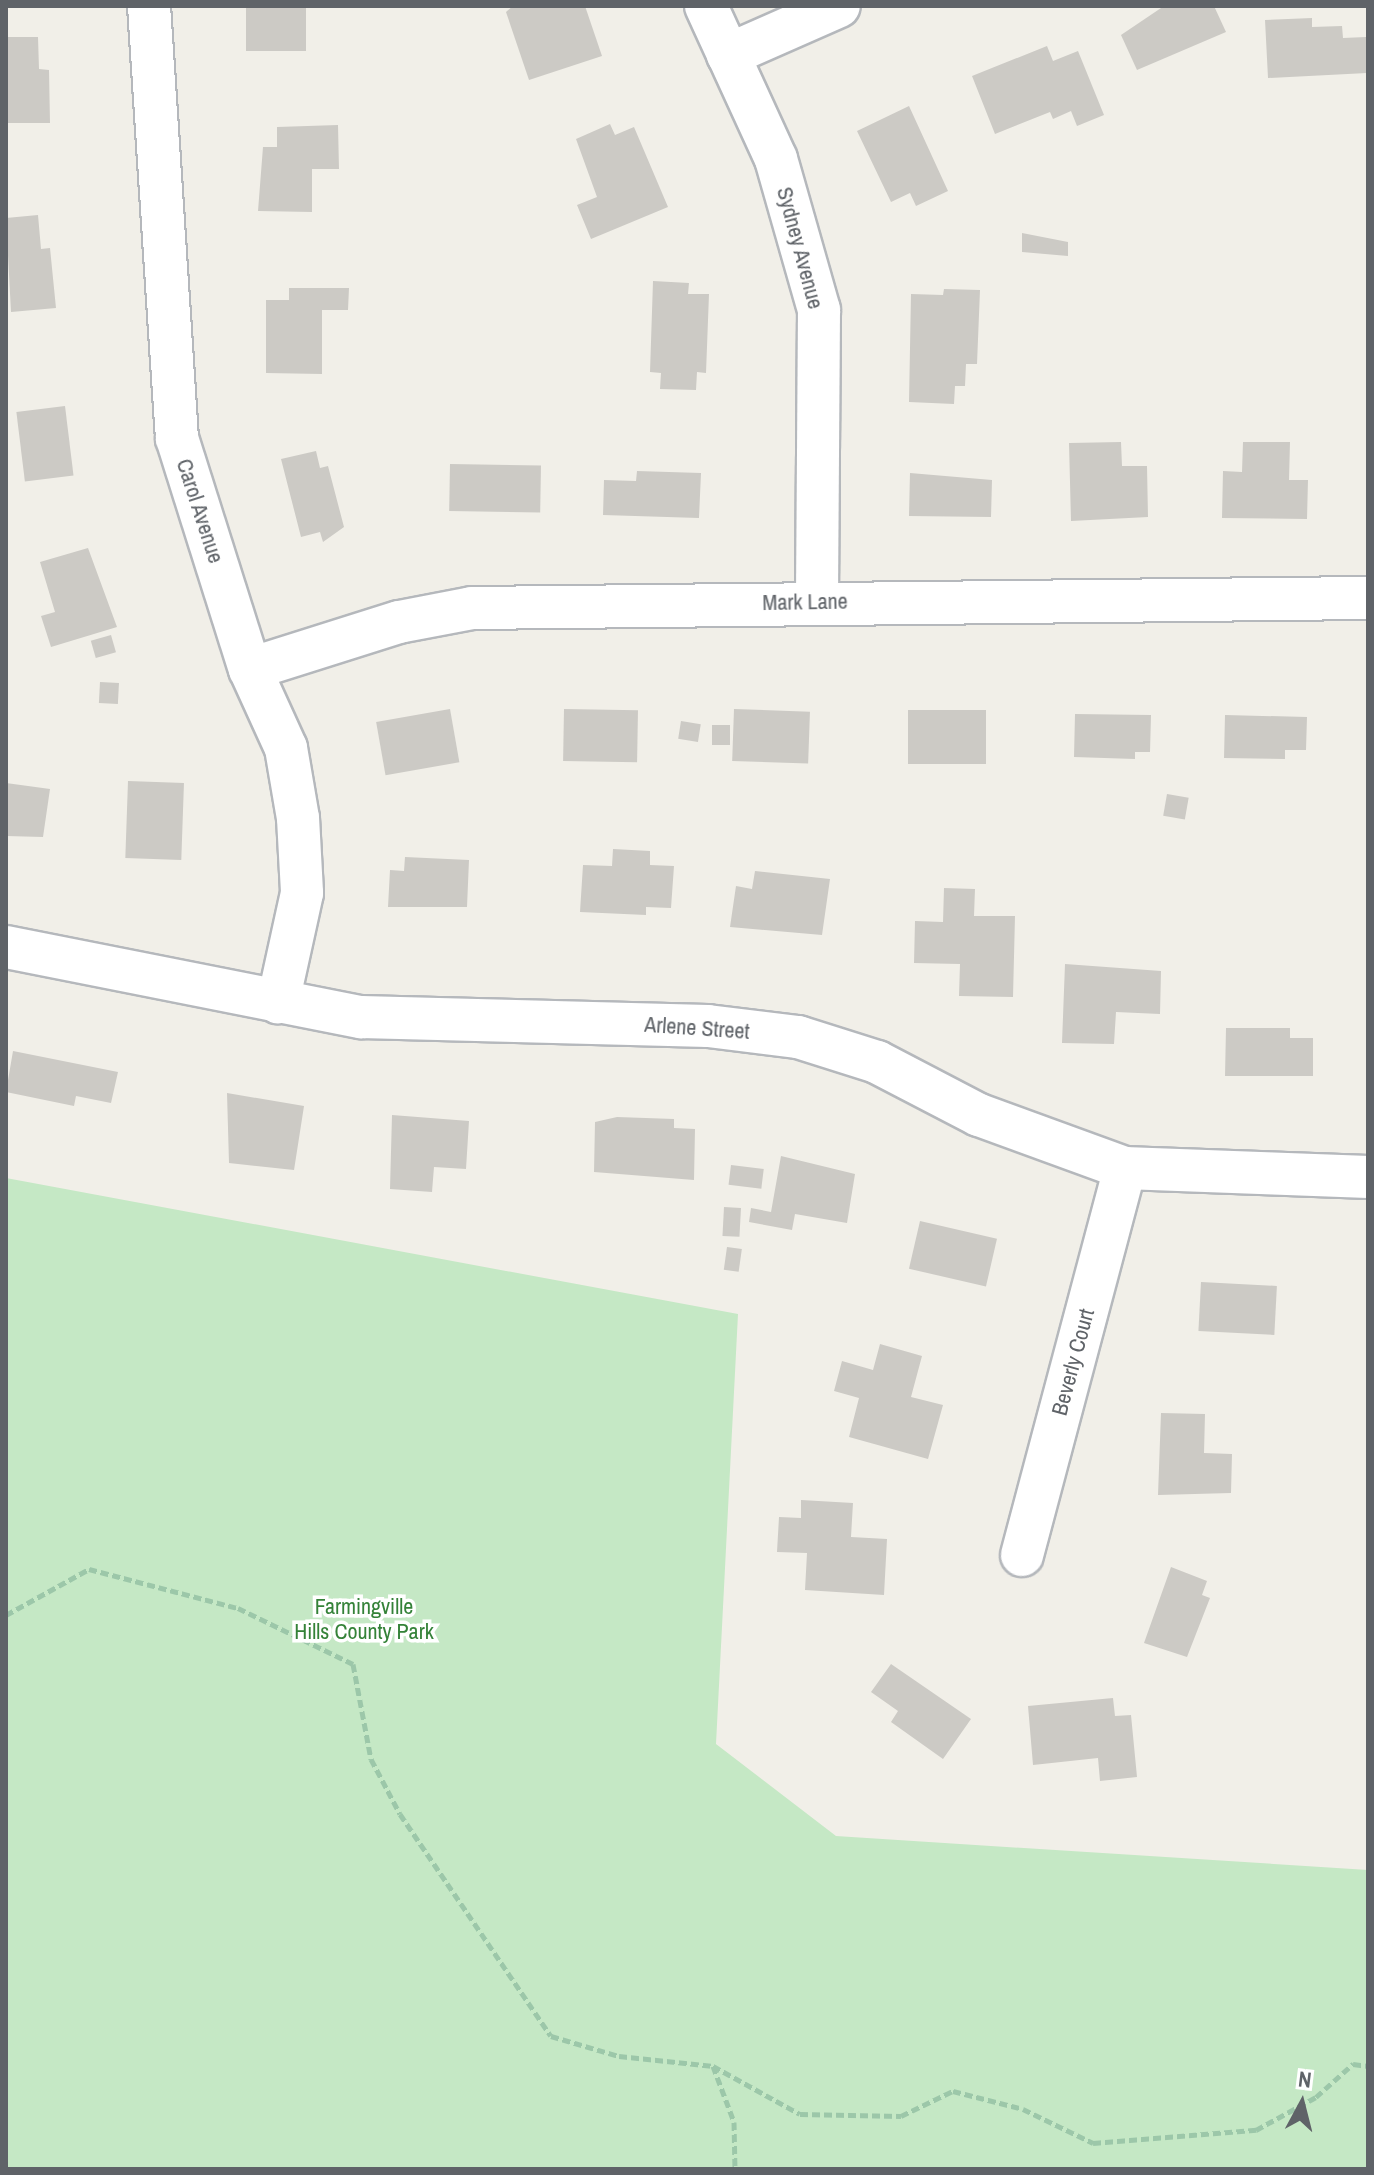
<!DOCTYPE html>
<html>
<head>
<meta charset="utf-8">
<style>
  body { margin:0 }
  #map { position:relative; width:1374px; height:2175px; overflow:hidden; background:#f1efe8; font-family:"Archivo Narrow",sans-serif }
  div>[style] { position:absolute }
  .green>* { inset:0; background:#c5e8c5 }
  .building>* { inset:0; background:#cccac5; transform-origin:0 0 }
  .path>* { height:5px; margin-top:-2.5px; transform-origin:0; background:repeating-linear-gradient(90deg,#9cc7a9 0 8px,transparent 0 12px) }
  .roads { filter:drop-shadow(2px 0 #b5b8bc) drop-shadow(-2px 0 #b5b8bc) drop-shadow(0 2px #b5b8bc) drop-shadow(0 -2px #b5b8bc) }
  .minor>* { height:42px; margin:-21px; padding:0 21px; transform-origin:21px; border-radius:21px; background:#fff }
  span { translate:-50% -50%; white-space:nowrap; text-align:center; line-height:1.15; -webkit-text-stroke:7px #fff; paint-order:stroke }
  .street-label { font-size:22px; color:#5f6368 }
  .park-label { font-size:22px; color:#348238 }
  .frame { position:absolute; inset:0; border:8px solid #5f6368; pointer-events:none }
  .north { position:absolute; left:1262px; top:2063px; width:80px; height:80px; -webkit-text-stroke:6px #fff; paint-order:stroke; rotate:7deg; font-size:22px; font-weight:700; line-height:32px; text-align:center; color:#5f6368 }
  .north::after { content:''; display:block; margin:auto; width:28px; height:36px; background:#5f6368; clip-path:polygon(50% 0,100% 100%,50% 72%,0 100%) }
</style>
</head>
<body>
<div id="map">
  <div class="green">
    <div style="clip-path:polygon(6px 1178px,738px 1314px,716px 1744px,836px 1836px,1368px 1870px,1368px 2169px,6px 2169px)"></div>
  </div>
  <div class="building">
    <div style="left:246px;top:6px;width:60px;height:45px"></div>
    <div style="clip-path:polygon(513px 6px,585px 6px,602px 56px,529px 80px,506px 12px)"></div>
    <div style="clip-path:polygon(1164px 6px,1214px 6px,1226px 32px,1137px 70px,1121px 35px)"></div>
    <div style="clip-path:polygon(1312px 18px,1312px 27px,1342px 26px,1343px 38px,1366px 37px,1367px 73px,1268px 78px,1265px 20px)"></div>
    <div style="clip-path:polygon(6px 37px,38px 37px,39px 69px,49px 70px,50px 123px,6px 123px)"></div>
    <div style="clip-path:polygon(1047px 46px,1053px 61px,1078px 51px,1104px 115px,1077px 126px,1071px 111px,1053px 119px,1050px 112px,995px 134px,972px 76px)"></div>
    <div style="clip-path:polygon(909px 106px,948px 191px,916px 206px,910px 193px,891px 202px,857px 131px)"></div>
    <div style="clip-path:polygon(610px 124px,615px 135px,634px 127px,668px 207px,591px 239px,577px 205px,597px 197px,576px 139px)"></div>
    <div style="clip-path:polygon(338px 125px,339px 169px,312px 169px,312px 212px,258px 211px,263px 147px,277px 147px,277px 127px)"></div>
    <div style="clip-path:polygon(38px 215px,41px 249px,50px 248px,56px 308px,11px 312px,6px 218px)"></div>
    <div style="clip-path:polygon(1022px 233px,1068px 242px,1068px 256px,1022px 252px)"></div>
    <div style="clip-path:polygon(653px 281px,689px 283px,688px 294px,709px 294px,706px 373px,697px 372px,696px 390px,660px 389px,661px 373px,650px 372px)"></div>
    <div style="clip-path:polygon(289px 288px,349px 288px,348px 310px,322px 310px,322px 374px,266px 373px,266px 300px,289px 300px)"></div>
    <div style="clip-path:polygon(944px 289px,980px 290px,977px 364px,966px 364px,965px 386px,955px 386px,954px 404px,909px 402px,911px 294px,943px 295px)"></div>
    <div style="left:65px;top:406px;width:70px;height:49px;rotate:83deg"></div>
    <div style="clip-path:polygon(1121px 442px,1122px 466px,1147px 466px,1148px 517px,1071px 521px,1069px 443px)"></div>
    <div style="clip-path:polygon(1243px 442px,1290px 442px,1289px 480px,1308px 480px,1307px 519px,1222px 518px,1223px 471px,1242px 472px)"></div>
    <div style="clip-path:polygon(316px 451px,320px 468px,328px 466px,344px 527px,323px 542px,320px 532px,301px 537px,281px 459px)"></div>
    <div style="left:450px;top:464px;width:91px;height:47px;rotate:1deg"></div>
    <div style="clip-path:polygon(637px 471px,701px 473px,699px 518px,603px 515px,604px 480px,636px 481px)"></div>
    <div style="clip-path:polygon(910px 473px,992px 480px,991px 517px,909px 516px)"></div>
    <div style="clip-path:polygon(88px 548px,117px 627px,51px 647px,41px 616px,55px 612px,40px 562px)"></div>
    <div style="left:111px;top:635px;width:18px;height:21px;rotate:74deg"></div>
    <div style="left:100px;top:682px;width:19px;height:21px;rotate:3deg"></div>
    <div style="left:450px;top:709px;width:54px;height:75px;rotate:80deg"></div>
    <div style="left:564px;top:709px;width:74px;height:52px;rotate:1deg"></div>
    <div style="left:734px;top:709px;width:76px;height:52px;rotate:2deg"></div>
    <div style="left:908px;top:710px;width:78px;height:54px"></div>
    <div style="clip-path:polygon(1075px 714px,1151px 715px,1150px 752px,1135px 752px,1135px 759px,1074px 757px)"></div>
    <div style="clip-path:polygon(1225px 715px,1307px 717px,1306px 750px,1285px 750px,1285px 759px,1224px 758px)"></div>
    <div style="left:681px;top:721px;width:20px;height:18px;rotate:9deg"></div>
    <div style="left:712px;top:725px;width:18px;height:20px"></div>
    <div style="left:128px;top:781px;width:56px;height:77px;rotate:2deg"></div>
    <div style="clip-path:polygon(6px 783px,50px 789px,43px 837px,6px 836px)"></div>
    <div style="left:1167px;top:794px;width:22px;height:22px;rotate:10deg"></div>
    <div style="clip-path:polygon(613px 849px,650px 851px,650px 865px,674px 866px,671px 908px,646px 907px,646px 915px,580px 912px,583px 865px,612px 866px)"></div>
    <div style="clip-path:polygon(405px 857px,469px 860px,467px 907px,388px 907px,390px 870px,404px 871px)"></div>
    <div style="clip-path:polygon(755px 871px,830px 879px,822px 935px,730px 927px,736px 886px,752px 889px)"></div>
    <div style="clip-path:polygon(944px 888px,975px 889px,974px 916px,1015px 916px,1013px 997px,959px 996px,960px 964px,914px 963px,915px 921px,943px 922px)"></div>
    <div style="clip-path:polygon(1065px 964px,1161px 971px,1160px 1014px,1116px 1012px,1114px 1044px,1062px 1043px)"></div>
    <div style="clip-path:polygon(1226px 1028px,1290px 1028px,1290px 1038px,1313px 1038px,1313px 1076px,1225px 1076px)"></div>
    <div style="clip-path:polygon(13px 1051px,118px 1072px,111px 1103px,76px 1096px,74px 1106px,6px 1092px)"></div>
    <div style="clip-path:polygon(227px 1093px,304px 1106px,294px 1170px,229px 1163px)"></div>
    <div style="clip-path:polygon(392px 1115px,469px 1121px,466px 1169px,434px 1167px,432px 1192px,390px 1189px)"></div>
    <div style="clip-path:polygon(617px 1117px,674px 1119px,674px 1128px,695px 1129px,694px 1180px,594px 1172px,595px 1122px)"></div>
    <div style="clip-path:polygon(781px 1156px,855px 1174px,847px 1223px,795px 1214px,792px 1230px,749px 1222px,751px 1208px,771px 1212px)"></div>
    <div style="left:731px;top:1165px;width:33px;height:20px;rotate:7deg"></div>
    <div style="left:724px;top:1207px;width:17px;height:29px;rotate:3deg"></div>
    <div style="left:920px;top:1221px;width:79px;height:49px;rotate:13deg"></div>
    <div style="left:727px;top:1247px;width:15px;height:23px;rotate:8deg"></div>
    <div style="left:1201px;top:1282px;width:76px;height:49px;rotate:3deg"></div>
    <div style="clip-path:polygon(880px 1344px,922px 1356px,911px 1397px,943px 1405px,928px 1459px,849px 1437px,859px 1398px,834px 1391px,842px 1361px,873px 1370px)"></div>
    <div style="clip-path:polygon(1161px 1413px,1205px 1414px,1204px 1453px,1232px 1454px,1231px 1493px,1158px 1495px)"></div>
    <div style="clip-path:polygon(801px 1500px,853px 1503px,851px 1537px,887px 1539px,884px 1595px,805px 1590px,807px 1553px,777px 1552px,779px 1517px,801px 1518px)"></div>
    <div style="clip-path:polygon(1171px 1567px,1207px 1581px,1202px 1595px,1210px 1598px,1187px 1657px,1144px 1643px)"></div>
    <div style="clip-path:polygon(891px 1664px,971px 1719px,943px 1759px,891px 1722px,898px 1711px,871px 1692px)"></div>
    <div style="clip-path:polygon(1113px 1698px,1115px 1716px,1131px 1715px,1137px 1777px,1100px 1781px,1098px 1758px,1033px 1765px,1028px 1706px)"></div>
  </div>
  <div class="path">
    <div style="left:6px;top:1615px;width:95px;rotate:-29deg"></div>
    <div style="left:89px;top:1569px;width:154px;rotate:14.7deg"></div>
    <div style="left:238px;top:1608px;width:128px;rotate:26deg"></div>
    <div style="left:353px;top:1664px;width:97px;rotate:79.3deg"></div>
    <div style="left:371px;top:1759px;width:62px;rotate:62.2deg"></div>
    <div style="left:400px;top:1814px;width:268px;rotate:55.8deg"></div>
    <div style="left:551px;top:2036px;width:71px;rotate:16.4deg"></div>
    <div style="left:619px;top:2056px;width:95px;rotate:6.1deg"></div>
    <div style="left:713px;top:2066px;width:99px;rotate:28.9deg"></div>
    <div style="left:800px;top:2114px;width:101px;rotate:1.1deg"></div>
    <div style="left:901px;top:2116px;width:58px;rotate:-25.7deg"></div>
    <div style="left:953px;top:2091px;width:72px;rotate:14.4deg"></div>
    <div style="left:1023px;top:2109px;width:78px;rotate:25.9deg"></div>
    <div style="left:1093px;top:2143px;width:164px;rotate:-4.6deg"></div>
    <div style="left:1256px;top:2130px;width:68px;rotate:-28.8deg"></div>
    <div style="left:1316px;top:2097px;width:50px;rotate:-41.7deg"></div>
    <div style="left:1353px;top:2064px;width:15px;rotate:8deg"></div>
    <div style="left:713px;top:2066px;width:60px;rotate:69.4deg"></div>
    <div style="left:734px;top:2122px;width:47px;rotate:88.8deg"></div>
  </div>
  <div class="roads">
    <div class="minor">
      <div style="left:149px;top:6px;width:433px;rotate:86.3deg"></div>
      <div style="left:177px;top:438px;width:242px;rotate:72.5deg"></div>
      <div style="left:250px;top:669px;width:87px;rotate:65.5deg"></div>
      <div style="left:286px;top:748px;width:71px;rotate:80.3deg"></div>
      <div style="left:298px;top:818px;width:75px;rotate:86.9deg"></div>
      <div style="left:302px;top:893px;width:112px;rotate:102.4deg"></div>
      <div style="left:706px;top:6px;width:168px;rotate:65.4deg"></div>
      <div style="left:776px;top:159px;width:157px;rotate:74.1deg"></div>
      <div style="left:819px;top:310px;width:291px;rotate:90.4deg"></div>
      <div style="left:728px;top:55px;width:121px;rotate:-23.8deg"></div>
      <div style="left:250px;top:669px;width:156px;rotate:-17.5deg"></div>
      <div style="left:399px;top:622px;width:74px;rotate:-10.9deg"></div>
      <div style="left:472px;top:608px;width:896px;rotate:-0.64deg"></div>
      <div style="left:6px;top:947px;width:362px;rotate:11.2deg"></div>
      <div style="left:361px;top:1017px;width:347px;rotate:1.5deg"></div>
      <div style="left:708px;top:1026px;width:91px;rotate:7deg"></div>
      <div style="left:798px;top:1037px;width:83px;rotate:17.6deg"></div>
      <div style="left:877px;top:1062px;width:115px;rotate:27.5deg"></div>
      <div style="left:979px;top:1115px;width:155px;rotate:20deg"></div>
      <div style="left:1125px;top:1168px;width:243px;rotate:2.1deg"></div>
      <div style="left:1022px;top:1555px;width:400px;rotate:-75.1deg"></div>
    </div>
  </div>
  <div class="street-label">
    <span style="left:800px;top:248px;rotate:75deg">Sydney Avenue</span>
    <span style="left:200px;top:511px;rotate:72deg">Carol Avenue</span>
    <span style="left:805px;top:602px;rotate:-1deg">Mark Lane</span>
    <span style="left:697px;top:1028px;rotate:4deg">Arlene Street</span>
    <span style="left:1073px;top:1362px;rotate:-75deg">Beverly Court</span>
  </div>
  <div class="park-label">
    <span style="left:364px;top:1619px">Farmingville<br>Hills County Park</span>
  </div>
  <div class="frame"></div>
  <div class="north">N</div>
</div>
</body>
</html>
